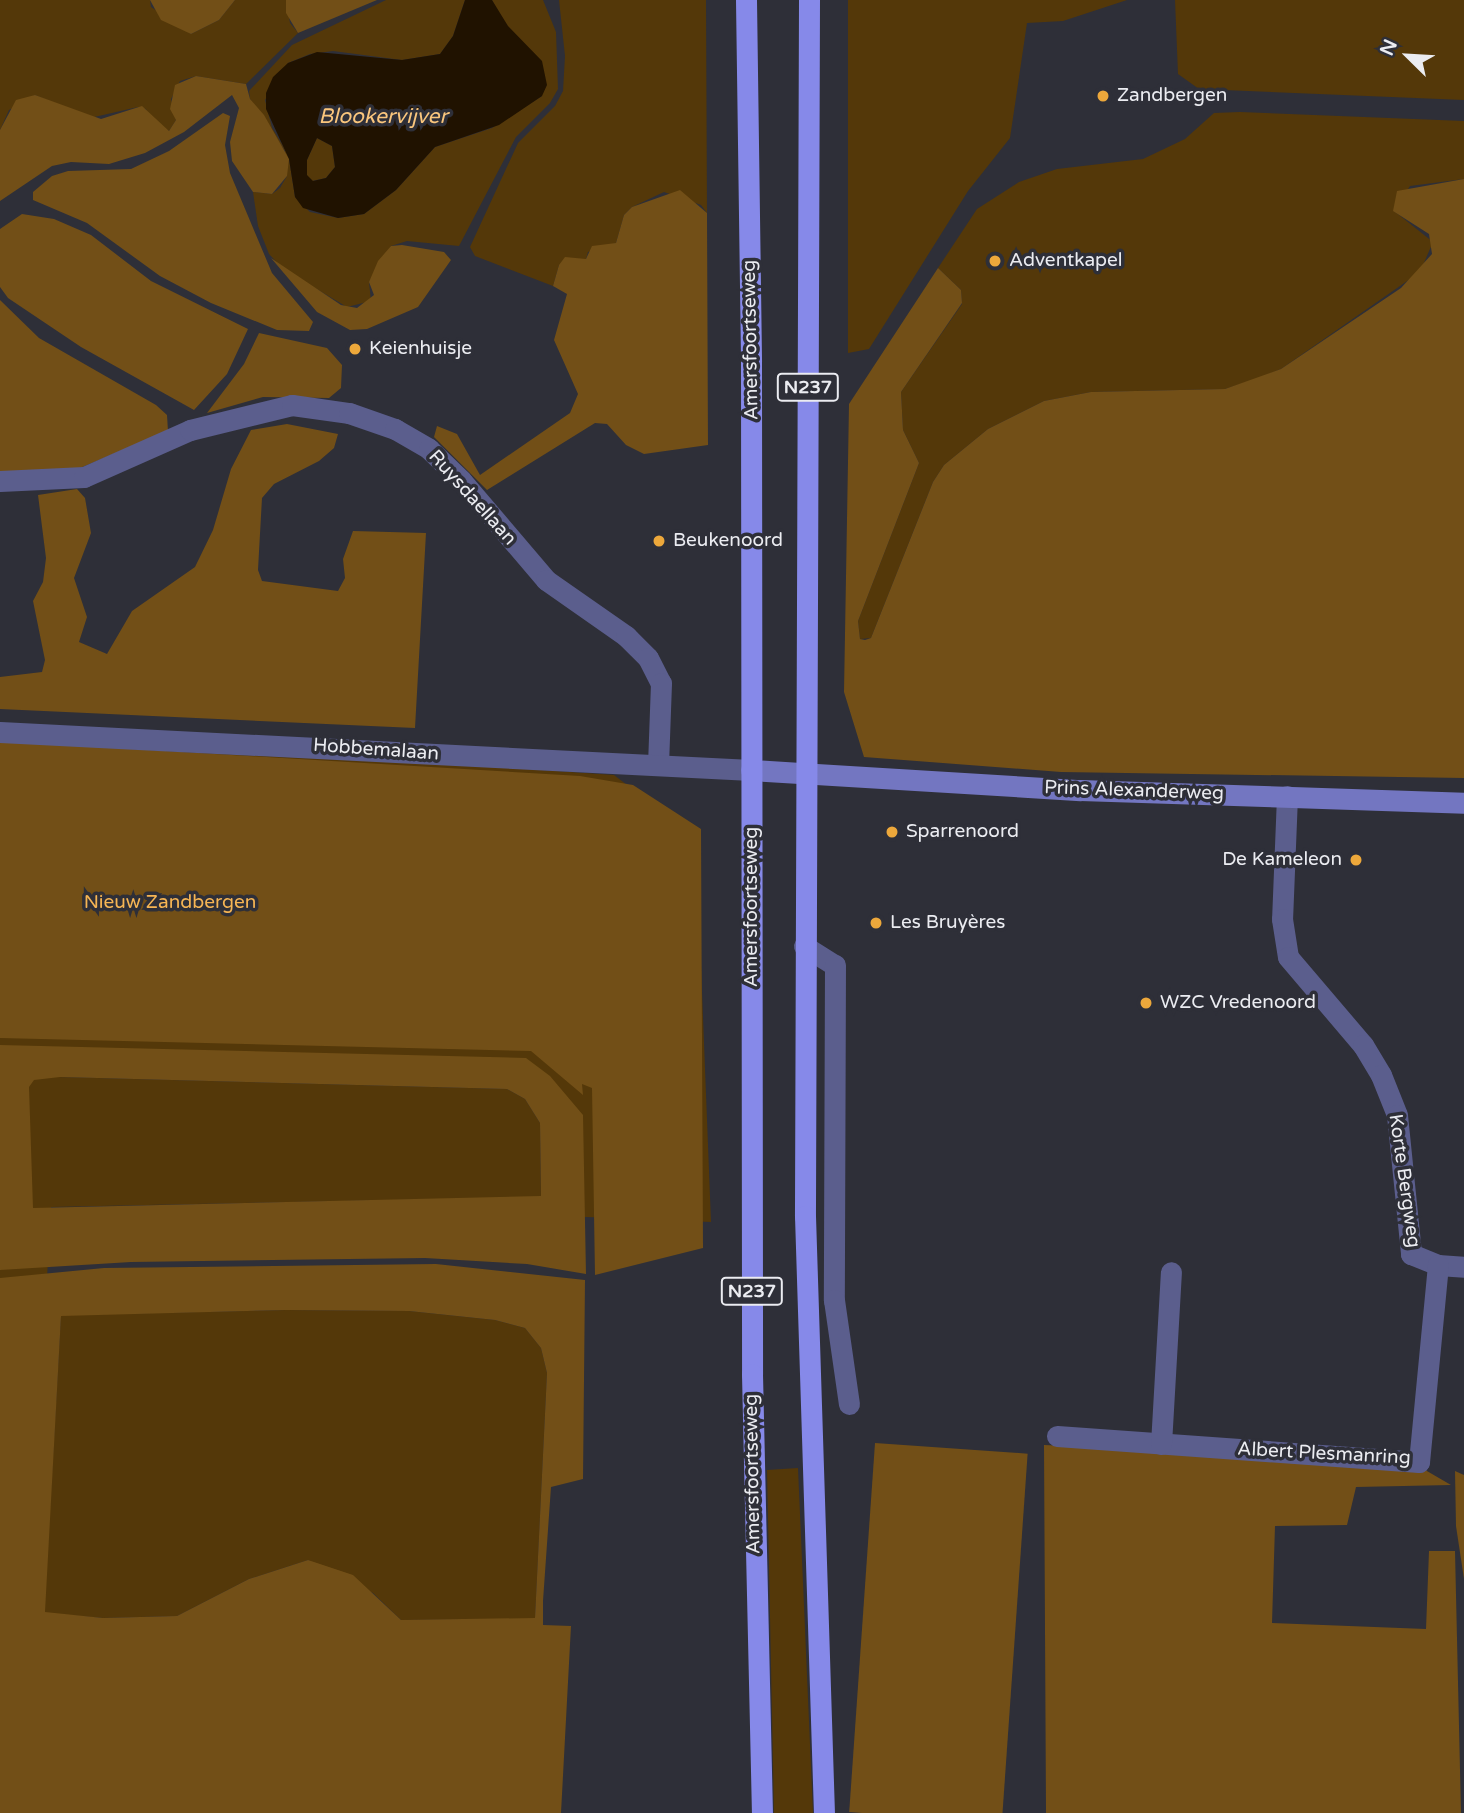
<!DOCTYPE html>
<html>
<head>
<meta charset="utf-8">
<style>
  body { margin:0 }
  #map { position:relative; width:1464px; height:1813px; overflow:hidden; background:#2e2f38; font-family:"Varela Round",sans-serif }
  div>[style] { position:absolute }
  .green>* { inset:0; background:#543809 }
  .forest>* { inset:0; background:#724f17; transform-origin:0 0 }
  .water>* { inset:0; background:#201200 }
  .street>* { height:21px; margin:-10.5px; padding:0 10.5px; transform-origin:10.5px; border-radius:10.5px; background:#5b5e8d }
  .secondary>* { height:21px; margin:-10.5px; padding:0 10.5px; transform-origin:10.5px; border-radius:10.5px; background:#7376c1 }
  .primary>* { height:21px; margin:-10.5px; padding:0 10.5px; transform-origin:10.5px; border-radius:10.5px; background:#8689e9 }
  .dots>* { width:19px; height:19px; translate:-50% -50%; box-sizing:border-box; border:4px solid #2e2f38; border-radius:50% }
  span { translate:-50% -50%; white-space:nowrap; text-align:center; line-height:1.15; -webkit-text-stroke:7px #2e2f38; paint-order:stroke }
  .shield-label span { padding:2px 5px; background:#2e2f38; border:2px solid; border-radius:5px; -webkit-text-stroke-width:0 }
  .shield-label { font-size:18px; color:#ebecf1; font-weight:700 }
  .poi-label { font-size:19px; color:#ebecf1 }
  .left { translate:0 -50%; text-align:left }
  .right { translate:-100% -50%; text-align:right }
  .street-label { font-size:19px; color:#ebecf1 }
  .park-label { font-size:19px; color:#f6b554 }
  .water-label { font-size:21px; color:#fac67d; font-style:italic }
  .north { position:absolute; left:1373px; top:21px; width:70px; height:70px; -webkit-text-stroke:5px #2e2f38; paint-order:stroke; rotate:294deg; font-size:19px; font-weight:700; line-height:28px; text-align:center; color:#ebecf1 }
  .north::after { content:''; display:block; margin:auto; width:24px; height:32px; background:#ebecf1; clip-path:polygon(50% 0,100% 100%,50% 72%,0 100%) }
</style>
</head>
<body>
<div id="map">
  <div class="green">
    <div style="clip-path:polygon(0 0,150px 0,151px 7px,191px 34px,219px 20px,235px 0,286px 0,290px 23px,298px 33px,246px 84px,196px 76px,180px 81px,171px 99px,176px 120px,169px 131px,148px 117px,146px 109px,138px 107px,90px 118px,35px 95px,9px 110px,0 130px)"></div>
    <div style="clip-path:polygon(386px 0,465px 0,453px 36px,440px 54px,402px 60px,333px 51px,310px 54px,288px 63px,265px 100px,272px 128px,286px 151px,289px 159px,295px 197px,310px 212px,338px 218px,364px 214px,396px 190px,435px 147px,492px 128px,542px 96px,492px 0,543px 0,556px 32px,558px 89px,550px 103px,516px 137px,459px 246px,407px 241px,391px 246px,369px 282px,371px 301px,347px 307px,283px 269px,269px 254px,258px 226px,253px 192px,272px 194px,280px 188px,287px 176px,285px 151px,250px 99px,249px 91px,292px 45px)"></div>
    <div style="clip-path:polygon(559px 0,706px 0,707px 213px,701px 205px,664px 192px,632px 207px,624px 215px,616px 243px,588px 252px,586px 259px,559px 265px,553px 286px,475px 256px,470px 247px,518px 143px,555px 106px,563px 91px,565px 56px)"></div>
    <div style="clip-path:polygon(848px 0,1127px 0,1063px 21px,1027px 23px,1010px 138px,968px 191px,869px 349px,848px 353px)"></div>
    <div style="clip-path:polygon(1175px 0,1464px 0,1464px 100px,1199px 89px,1178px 74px)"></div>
    <div style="clip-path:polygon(1240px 112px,1464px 121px,1464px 179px,1410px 186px,1394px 211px,1433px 242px,1420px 272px,1281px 369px,1256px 379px,1225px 389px,1091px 392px,1044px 401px,988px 429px,944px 465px,933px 482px,871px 638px,860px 639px,858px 621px,919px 463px,903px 430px,901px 392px,962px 304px,961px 290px,938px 268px,977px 209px,1019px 182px,1057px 169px,1143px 159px,1185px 139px,1214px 113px)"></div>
    <div style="clip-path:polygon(317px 138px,332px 146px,335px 167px,326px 178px,312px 181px,306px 175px,307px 160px)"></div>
    <div style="clip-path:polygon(0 738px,202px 747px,614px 775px,696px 838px,711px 1222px,561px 1216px,529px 1071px,60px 1058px,59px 1077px,507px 1089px,525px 1099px,540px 1123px,541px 1197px,51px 1207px,17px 1813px,0 1813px)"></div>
    <div style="clip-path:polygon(286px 1310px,409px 1311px,495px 1320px,525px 1328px,541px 1348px,547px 1373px,535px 1619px,401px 1620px,373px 1593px,308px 1560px,249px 1579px,177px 1616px,103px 1618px,44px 1613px,61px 1315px)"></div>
    <div style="clip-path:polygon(798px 1468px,813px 1813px,774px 1813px,767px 1470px)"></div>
  </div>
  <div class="forest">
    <div style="clip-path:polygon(150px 0,235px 0,219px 20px,191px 34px,161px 20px)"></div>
    <div style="clip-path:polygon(286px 0,377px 0,298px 33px,286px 13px)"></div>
    <div style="clip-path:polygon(196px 76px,246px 84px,250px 99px,264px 115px,289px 159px,287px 176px,272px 194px,253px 192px,232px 161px,230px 142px,239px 108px,232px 95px,184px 132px,145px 153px,109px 164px,71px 162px,52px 166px,0 201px,0 130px,16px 100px,35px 95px,101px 119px,142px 106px,169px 131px,176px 120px,170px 109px,175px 85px)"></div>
    <div style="clip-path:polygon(223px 113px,230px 116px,225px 145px,230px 173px,272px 273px,313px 322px,309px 331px,277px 330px,211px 303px,160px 276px,87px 223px,33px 200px,33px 192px,52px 176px,68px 171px,131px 169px,169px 151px)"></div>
    <div style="clip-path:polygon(1464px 179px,1464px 778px,1061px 772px,864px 757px,844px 692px,849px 404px,938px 268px,961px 290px,962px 303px,901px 392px,903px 430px,919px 463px,858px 621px,860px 639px,865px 640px,871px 638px,933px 482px,944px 465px,988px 429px,1044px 401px,1091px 392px,1225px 389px,1281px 369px,1401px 288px,1432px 254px,1429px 234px,1393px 211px,1397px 191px)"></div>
    <div style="clip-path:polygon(680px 190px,707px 213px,708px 445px,644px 454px,626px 445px,607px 424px,595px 423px,487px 490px,434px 437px,437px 426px,457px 434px,480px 475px,570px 413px,578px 394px,554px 340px,567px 294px,553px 286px,559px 265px,565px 257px,586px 259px,592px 246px,616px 243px,624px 215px,632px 207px)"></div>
    <div style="clip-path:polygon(22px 214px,54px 219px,91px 235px,151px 281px,248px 329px,227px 374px,194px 410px,81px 347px,8px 298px,0 287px,0 229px)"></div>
    <div style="clip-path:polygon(402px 245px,444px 252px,451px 260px,418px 307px,367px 329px,350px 330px,317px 312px,271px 258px,341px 305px,357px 308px,374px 295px,369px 282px,378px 261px,391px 246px)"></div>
    <div style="clip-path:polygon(0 300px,39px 338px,156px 405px,167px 415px,168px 431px,80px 468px,0 473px)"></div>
    <div style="clip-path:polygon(259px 333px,327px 348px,342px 365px,341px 388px,329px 398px,263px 397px,207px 413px,244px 364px)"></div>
    <div style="clip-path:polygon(287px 424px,338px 434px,334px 448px,319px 461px,274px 484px,262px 498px,258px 570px,262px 581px,338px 591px,345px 578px,343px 559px,353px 531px,426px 533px,415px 728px,0 709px,0 677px,42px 672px,45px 660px,33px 601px,43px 582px,46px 558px,38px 495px,77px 489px,85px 498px,91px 533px,74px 578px,87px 617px,79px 642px,107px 654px,132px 611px,195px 567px,213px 530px,231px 469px,251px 430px)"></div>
    <div style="clip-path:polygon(0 741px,580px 776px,633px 785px,701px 829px,703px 1248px,595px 1275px,592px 1088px,582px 1084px,583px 1095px,531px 1051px,0 1038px)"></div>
    <div style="clip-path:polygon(evenodd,0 1045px,526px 1058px,550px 1076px,583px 1115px,586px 1274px,527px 1264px,425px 1258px,131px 1262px,0 1270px,0 1045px,60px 1077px,507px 1089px,525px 1099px,540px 1123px,541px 1196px,33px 1208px,29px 1087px,34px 1080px,60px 1077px)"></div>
    <div style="clip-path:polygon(evenodd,436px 1264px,585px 1280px,583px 1479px,551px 1487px,543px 1601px,543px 1625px,571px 1626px,561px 1813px,0 1813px,0 1278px,104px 1268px,436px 1264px,286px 1310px,409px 1311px,495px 1320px,525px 1328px,541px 1348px,547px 1373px,535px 1618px,401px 1620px,353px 1575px,308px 1560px,249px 1579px,177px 1616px,103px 1618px,45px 1612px,61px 1316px,286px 1310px)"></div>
    <div style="left:875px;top:1443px;width:153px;height:370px;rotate:4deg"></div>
    <div style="clip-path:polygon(1044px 1445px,1408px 1460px,1451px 1485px,1356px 1487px,1347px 1525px,1275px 1526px,1272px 1623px,1426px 1629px,1429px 1551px,1455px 1551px,1461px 1813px,1046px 1813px)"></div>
    <div style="clip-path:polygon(1455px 1471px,1464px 1475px,1464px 1579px,1456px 1526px)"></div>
  </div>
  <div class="water">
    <div style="clip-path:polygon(evenodd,465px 0,492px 0,508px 26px,542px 61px,547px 85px,542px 96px,499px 125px,435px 147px,396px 190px,364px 214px,338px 218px,303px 208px,295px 197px,289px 159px,266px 109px,266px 93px,273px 77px,288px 63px,317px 52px,402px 60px,440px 54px,453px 36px,465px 0,317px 138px,332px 146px,335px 167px,326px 178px,313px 181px,307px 175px,307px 160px,317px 138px)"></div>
  </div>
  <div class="street">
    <div style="left:0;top:481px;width:84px;rotate:-2.7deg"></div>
    <div style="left:84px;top:477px;width:116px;rotate:-23.9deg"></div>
    <div style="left:190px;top:430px;width:105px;rotate:-13.8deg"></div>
    <div style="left:292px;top:405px;width:58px;rotate:8deg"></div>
    <div style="left:349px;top:413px;width:49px;rotate:19.2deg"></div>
    <div style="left:395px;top:429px;width:39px;rotate:30deg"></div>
    <div style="left:429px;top:449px;width:45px;rotate:44.1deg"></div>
    <div style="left:461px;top:480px;width:131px;rotate:49.6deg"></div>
    <div style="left:546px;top:580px;width:98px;rotate:35deg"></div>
    <div style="left:626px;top:636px;width:31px;rotate:45deg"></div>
    <div style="left:648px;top:658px;width:28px;rotate:63deg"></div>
    <div style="left:661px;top:683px;width:81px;rotate:92.1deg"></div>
    <div style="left:0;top:732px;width:752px;rotate:2.9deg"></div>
    <div style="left:1287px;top:796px;width:123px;rotate:92.3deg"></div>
    <div style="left:1282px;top:919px;width:38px;rotate:81deg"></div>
    <div style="left:1288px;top:957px;width:116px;rotate:49.6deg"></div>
    <div style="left:1363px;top:1045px;width:35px;rotate:59deg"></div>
    <div style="left:1381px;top:1075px;width:43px;rotate:68.2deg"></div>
    <div style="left:1397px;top:1115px;width:140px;rotate:84.2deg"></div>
    <div style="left:1411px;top:1254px;width:29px;rotate:22deg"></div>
    <div style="left:1438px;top:1265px;width:26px;rotate:4deg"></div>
    <div style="left:804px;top:946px;width:36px;rotate:32deg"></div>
    <div style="left:835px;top:965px;width:335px;rotate:90.2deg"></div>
    <div style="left:834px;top:1300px;width:105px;rotate:81.8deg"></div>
    <div style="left:1057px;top:1436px;width:363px;rotate:4.1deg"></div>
    <div style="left:1419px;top:1462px;width:198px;rotate:-84.5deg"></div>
    <div style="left:1161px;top:1444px;width:172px;rotate:-86.7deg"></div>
  </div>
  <div class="secondary">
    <div style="left:751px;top:770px;width:330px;rotate:3.5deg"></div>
    <div style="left:1080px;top:790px;width:384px;rotate:1.9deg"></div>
  </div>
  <div class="primary">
    <div style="left:746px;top:0;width:362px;rotate:89.2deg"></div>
    <div style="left:751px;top:362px;width:1012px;rotate:89.94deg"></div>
    <div style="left:752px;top:1374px;width:439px;rotate:88.7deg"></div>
    <div style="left:809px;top:0;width:1216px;rotate:90.19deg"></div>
    <div style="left:805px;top:1216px;width:597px;rotate:88.18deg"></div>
  </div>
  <div class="dots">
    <div style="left:1103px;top:96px;background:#eda83b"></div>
    <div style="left:995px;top:261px;background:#eda83b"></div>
    <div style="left:355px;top:349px;background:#eda83b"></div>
    <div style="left:659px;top:541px;background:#eda83b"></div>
    <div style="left:892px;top:832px;background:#eda83b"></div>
    <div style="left:1356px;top:860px;background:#eda83b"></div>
    <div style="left:876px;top:923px;background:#eda83b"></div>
    <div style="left:1146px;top:1003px;background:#eda83b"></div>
  </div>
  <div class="shield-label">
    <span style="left:808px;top:387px">N237</span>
    <span style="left:752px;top:1291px">N237</span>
  </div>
  <div class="poi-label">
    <span class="left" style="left:1117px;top:96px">Zandbergen</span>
    <span class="left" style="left:1009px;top:261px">Adventkapel</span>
    <span class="left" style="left:369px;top:349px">Keienhuisje</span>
    <span class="left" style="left:673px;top:541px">Beukenoord</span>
    <span class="left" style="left:906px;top:832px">Sparrenoord</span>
    <span class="right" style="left:1342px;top:860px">De Kameleon</span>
    <span class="left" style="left:890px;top:923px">Les Bruyères</span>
    <span class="left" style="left:1160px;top:1003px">WZC Vredenoord</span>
  </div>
  <div class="street-label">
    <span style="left:751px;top:340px;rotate:-91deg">Amersfoortseweg</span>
    <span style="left:472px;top:498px;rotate:48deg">Ruysdaellaan</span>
    <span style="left:376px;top:750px;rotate:4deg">Hobbemalaan</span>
    <span style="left:1134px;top:791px;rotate:2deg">Prins Alexanderweg</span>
    <span style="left:752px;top:907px;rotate:-90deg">Amersfoortseweg</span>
    <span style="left:1404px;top:1181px;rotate:82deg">Korte Bergweg</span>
    <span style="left:1324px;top:1454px;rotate:3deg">Albert Plesmanring</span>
    <span style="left:753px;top:1474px;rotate:-91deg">Amersfoortseweg</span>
  </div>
  <div class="park-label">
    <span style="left:170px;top:903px">Nieuw Zandbergen</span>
  </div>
  <div class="water-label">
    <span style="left:383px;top:117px">Blookervijver</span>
  </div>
  <div class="north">N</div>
</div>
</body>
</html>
